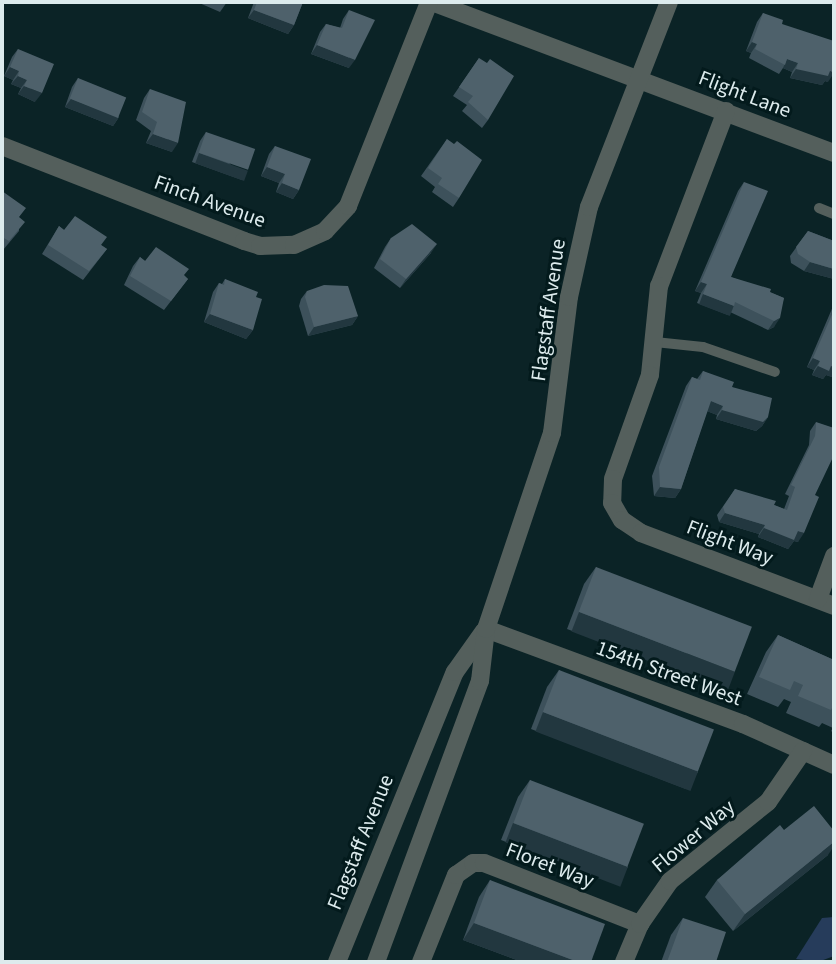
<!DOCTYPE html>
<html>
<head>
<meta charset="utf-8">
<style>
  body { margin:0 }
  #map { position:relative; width:836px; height:964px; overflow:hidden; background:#0b2326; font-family:"Source Sans 3",sans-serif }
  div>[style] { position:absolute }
  .water>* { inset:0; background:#263c5b }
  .service>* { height:10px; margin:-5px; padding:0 5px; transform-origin:5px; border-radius:5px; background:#545f5c }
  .minor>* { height:18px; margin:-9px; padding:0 9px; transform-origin:9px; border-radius:9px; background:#545f5c }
  .tertiary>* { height:18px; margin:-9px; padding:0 9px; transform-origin:9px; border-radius:9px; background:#545f5c }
  .wall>* { inset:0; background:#3d515b }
  .shaded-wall>* { inset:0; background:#22373f; transform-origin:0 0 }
  .building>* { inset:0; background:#4e616b; transform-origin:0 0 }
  span { translate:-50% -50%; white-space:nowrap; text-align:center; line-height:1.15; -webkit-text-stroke:6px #031a1c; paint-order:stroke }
  .street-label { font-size:21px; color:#ddebed }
  .frame { position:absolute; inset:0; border:4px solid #ddebed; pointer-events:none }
</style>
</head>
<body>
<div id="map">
  <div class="water">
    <div style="clip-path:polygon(834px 917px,834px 956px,818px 962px,796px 959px,822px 918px)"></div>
  </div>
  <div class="service">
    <div style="left:819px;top:208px;width:16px;rotate:22deg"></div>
    <div style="left:655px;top:342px;width:48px;rotate:5.9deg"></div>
    <div style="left:703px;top:347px;width:76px;rotate:19.1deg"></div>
  </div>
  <div class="minor">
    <div style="left:432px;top:2px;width:429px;rotate:20.6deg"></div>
    <div style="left:726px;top:111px;width:187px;rotate:110.9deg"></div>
    <div style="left:659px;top:286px;width:89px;rotate:95.8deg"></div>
    <div style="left:650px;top:375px;width:110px;rotate:109.6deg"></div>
    <div style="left:613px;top:479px;width:24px;rotate:92deg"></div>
    <div style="left:612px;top:503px;width:20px;rotate:60deg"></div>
    <div style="left:622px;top:520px;width:23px;rotate:34deg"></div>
    <div style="left:641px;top:533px;width:206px;rotate:20.7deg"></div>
    <div style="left:2px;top:146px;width:260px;rotate:21.4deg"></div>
    <div style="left:244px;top:241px;width:17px;rotate:17deg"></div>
    <div style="left:260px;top:246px;width:34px;rotate:-2deg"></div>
    <div style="left:294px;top:245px;width:34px;rotate:-24deg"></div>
    <div style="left:325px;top:231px;width:34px;rotate:-47deg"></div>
    <div style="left:348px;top:206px;width:219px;rotate:-68.3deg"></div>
    <div style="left:818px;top:599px;width:46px;rotate:-69.6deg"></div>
    <div style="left:486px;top:629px;width:274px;rotate:20.3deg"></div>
    <div style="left:743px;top:724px;width:100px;rotate:24.3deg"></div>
    <div style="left:421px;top:962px;width:94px;rotate:-68.1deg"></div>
    <div style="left:456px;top:875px;width:21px;rotate:-35deg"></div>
    <div style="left:473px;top:863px;width:11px"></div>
    <div style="left:484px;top:863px;width:168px;rotate:21.4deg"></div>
    <div style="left:624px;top:962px;width:41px;rotate:-67.2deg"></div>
    <div style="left:640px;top:924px;width:52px;rotate:-55.1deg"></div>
    <div style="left:670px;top:881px;width:126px;rotate:-38.9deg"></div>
    <div style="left:768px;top:802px;width:62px;rotate:-55.5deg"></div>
  </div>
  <div class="tertiary">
    <div style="left:337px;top:962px;width:313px;rotate:-67.9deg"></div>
    <div style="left:455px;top:672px;width:50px;rotate:-54.7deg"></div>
    <div style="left:376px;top:962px;width:300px;rotate:-69.7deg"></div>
    <div style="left:480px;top:681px;width:52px;rotate:-83.4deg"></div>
    <div style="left:486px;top:629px;width:207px;rotate:-71.4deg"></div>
    <div style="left:552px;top:433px;width:137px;rotate:-82.9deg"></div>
    <div style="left:569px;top:297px;width:92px;rotate:-77.5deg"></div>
    <div style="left:589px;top:207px;width:220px;rotate:-68.7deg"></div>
  </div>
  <div class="wall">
    <div style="clip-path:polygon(197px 2px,227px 2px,220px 12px)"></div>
    <div style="clip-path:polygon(254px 2px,303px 2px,294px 25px,288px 34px,248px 18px)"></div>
    <div style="clip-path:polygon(349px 10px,349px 68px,311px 54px,320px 32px,326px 24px,340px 28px,343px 19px)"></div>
    <div style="clip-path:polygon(763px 13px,782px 24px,828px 82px,825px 81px,822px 85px,790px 78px,792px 72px,783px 68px,779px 74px,749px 58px,751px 53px,746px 51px,757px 22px)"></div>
    <div style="clip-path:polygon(18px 49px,35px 102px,18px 94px,21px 88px,11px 84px,13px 80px,4px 76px,12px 57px)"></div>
    <div style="clip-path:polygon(479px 58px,488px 120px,482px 128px,462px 111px,467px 105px,453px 96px)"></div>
    <div style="clip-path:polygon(78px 78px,119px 117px,113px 126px,65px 107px,72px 87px)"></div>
    <div style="clip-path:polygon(150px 89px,172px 152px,146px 143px,151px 131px,136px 120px,144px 98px)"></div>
    <div style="clip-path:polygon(206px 132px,242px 180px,192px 162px,200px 141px)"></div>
    <div style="clip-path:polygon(447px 139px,459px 198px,453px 207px,432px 192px,435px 187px,421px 176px)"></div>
    <div style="clip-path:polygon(275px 146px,299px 190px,293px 199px,276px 192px,279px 183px,261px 176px,269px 154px)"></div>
    <div style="clip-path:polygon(744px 182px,731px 277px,784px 298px,774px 327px,768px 330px,730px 312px,728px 315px,697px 303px,701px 293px,695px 291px,738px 191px)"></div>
    <div style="clip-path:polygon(2px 191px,19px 217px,19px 231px,3px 250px,2px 249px)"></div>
    <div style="clip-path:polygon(59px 226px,64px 230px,101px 245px,107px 249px,83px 280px,42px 254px)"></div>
    <div style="clip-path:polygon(808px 231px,834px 241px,834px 279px,804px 271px,791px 263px,790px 256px)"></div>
    <div style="clip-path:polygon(391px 238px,431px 253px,400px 288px,374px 268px,385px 247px)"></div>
    <div style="clip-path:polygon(140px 257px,145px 261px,184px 276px,188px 279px,164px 310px,124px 285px,133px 266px)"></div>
    <div style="clip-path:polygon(225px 279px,256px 297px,253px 330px,246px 339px,204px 322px,213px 292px,219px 283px,222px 284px)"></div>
    <div style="clip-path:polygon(307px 291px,358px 316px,352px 325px,308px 336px,299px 306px,301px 299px)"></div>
    <div style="clip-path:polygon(834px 304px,834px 374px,832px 377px,826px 375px,823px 379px,812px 375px,814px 370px,807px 367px)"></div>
    <div style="clip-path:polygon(703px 371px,732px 387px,768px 417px,762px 426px,756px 431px,716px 419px,717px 415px,707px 411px,681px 489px,675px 498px,654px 496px,652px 476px,686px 386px,692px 377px,697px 379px)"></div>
    <div style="clip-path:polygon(816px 422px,815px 495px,798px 542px,794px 541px,788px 549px,758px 537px,759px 534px,719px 522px,717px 515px,735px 489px,784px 509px,789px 496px,785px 494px,809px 445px,810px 431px)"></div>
    <div style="clip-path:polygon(596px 567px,723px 688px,567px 629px,584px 584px)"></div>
    <div style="clip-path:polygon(778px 635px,834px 660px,834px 733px,831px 731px,833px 728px,822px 723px,819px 727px,786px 713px,791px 702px,784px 699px,778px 707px,747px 694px,766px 652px)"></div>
    <div style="clip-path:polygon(559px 670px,698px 772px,686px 789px,531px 729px,547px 687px)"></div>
    <div style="clip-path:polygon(530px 780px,628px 867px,616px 884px,501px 840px,518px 797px)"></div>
    <div style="clip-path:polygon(784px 830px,828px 855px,733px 931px,705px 897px,717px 880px)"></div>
    <div style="clip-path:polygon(490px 880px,591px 962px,522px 962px,463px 940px,479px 897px)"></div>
    <div style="clip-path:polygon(683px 918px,716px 962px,661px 962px,671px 935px)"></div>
  </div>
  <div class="shaded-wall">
    <div style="clip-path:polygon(254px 10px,294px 25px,288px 34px,248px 18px)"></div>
    <div style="clip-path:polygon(752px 42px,757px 44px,751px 53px,746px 51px)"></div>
    <div style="clip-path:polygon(317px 45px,355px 60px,349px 68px,311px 54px)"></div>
    <div style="clip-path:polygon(787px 59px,798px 63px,792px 72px,783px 68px)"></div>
    <div style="clip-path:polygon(10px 67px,19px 71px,13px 80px,4px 76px)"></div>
    <div style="clip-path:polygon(796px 69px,830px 71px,834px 73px,828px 82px,825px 81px,822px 85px,790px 78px)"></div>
    <div style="clip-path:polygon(18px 76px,27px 80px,21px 88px,11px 84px)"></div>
    <div style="clip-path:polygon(24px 86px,42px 93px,35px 102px,18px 94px)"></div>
    <div style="clip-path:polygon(71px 99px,119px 117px,113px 126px,65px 107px)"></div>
    <div style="clip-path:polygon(153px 134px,178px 143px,172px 152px,146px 143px)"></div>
    <div style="left:199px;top:153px;width:52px;height:11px;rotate:20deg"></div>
    <div style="clip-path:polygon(267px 167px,285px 174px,279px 183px,261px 176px)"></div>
    <div style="clip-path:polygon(282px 183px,299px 190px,293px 199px,276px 192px)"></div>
    <div style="clip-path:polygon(437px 244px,431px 253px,400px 288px,406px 279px)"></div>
    <div style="clip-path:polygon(810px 262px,834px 269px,834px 279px,804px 271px)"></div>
    <div style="clip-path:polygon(701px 282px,707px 284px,701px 293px,695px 291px)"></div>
    <div style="left:703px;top:294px;width:33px;height:11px;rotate:21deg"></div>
    <div style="clip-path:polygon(210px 314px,253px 330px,246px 339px,204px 322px)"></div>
    <div style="clip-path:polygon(358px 316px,352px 325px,308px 336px,314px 327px)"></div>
    <div style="clip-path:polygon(780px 318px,774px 327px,768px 330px,774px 321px)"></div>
    <div style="clip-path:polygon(813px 358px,820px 361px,814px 370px,807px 367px)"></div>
    <div style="clip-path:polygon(818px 366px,831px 366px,834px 367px,834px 374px,832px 377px,826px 375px,823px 379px,812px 375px)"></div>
    <div style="clip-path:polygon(711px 401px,723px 406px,717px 415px,704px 410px)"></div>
    <div style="clip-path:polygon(722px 410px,768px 417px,762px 426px,756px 431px,716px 419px)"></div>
    <div style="clip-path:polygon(660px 487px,681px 489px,675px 498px,654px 496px)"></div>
    <div style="clip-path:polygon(725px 513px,765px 525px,759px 534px,719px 522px)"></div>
    <div style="clip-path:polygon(764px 528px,798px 531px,804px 533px,798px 542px,794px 541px,788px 549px,758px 537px)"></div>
    <div style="left:579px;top:612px;width:167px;height:21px;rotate:21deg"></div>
    <div style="left:543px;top:712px;width:166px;height:21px;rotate:21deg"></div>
    <div style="left:513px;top:823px;width:123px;height:21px;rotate:21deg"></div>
    <div style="clip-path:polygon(834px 842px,834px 846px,828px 855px,733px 931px,745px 914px)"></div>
    <div style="clip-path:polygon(474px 923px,578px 962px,522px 962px,463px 940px)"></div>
  </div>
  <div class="building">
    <div style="clip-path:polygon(257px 2px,303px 2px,294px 25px,254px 10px)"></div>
    <div style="clip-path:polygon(349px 10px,375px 20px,355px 60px,317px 45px,326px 24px,342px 28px)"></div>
    <div style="clip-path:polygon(763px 13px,783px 20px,782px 24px,834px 41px,834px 73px,830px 71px,828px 76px,796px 69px,798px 63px,787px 59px,785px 65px,755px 49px,757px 44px,752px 42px)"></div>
    <div style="clip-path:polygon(18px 49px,54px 64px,42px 93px,24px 86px,27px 80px,18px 76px,19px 71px,10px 67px)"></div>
    <div style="clip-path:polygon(479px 58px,487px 63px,490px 59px,514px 76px,488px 120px,468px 102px,473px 96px,459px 87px)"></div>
    <div style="left:78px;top:78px;width:52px;height:22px;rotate:22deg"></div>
    <div style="clip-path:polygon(150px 89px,186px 102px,178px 143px,153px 134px,157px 122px,142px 112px)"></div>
    <div style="left:206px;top:132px;width:52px;height:22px;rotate:19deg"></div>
    <div style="clip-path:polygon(447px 139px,454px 144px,457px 141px,482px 160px,459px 198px,438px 184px,442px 178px,428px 168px)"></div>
    <div style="clip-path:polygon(275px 146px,311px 159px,299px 190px,282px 183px,285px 174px,267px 167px)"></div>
    <div style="clip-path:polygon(744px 182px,768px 191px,731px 277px,771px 289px,770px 292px,784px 298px,780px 318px,774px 321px,735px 302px,734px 306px,703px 294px,707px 284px,701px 282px)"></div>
    <div style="clip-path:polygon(2px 191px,26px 208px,19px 217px,25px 222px,9px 241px,2px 237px)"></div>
    <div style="clip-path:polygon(75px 216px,107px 237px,101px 245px,107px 249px,89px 271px,48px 245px,59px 226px,64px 230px)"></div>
    <div style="clip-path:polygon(412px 224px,437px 244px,406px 279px,380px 259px,391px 238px)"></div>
    <div style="clip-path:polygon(808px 231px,834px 241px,834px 269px,810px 262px,798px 254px,796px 247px)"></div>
    <div style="clip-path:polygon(156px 247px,189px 269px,184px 275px,188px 279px,171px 301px,130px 276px,140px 257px,145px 261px)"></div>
    <div style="clip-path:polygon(225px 279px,258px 292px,256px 297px,262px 299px,253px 330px,210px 314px,219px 283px,224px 285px)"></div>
    <div style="clip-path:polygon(324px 285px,348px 286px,358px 316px,314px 327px,305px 297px,307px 291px)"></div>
    <div style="clip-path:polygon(834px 310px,834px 367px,831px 366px,829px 371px,818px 366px,820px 361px,813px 358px)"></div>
    <div style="clip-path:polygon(703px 371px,734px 382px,732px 387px,772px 398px,768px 417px,763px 422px,722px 410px,723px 406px,711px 401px,681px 489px,660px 487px,659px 467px,692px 377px,700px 380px)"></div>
    <div style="clip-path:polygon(816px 422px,834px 428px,834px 455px,815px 495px,819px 497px,804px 533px,798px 531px,794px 540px,764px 528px,765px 525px,725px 513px,723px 507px,735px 489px,776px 501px,774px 505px,787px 510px,795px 487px,791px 485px,815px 436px)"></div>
    <div style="left:596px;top:567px;width:167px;height:48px;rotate:21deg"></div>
    <div style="clip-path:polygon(778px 635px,834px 660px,834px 706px,833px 706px,831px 710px,798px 696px,803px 685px,794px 681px,790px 690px,759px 677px)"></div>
    <div style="left:559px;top:670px;width:166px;height:45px;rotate:21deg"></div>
    <div style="left:530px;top:780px;width:122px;height:46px;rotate:21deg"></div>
    <div style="clip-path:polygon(814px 806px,834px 831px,834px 842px,745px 914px,717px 880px,780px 825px,784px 830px)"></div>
    <div style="clip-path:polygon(490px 880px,605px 924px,591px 962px,578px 962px,474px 923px)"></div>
    <div style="clip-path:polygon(683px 918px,726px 932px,716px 962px,667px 962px)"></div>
  </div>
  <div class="street-label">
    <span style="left:745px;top:94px;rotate:21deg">Flight Lane</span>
    <span style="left:210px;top:201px;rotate:20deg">Finch Avenue</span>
    <span style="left:548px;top:310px;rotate:-82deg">Flagstaff Avenue</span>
    <span style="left:730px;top:542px;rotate:21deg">Flight Way</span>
    <span style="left:669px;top:673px;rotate:20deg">154th Street West</span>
    <span style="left:693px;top:836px;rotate:-40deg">Flower Way</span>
    <span style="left:360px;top:842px;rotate:-68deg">Flagstaff Avenue</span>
    <span style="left:550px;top:865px;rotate:21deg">Floret Way</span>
  </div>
  <div class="frame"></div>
</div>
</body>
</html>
